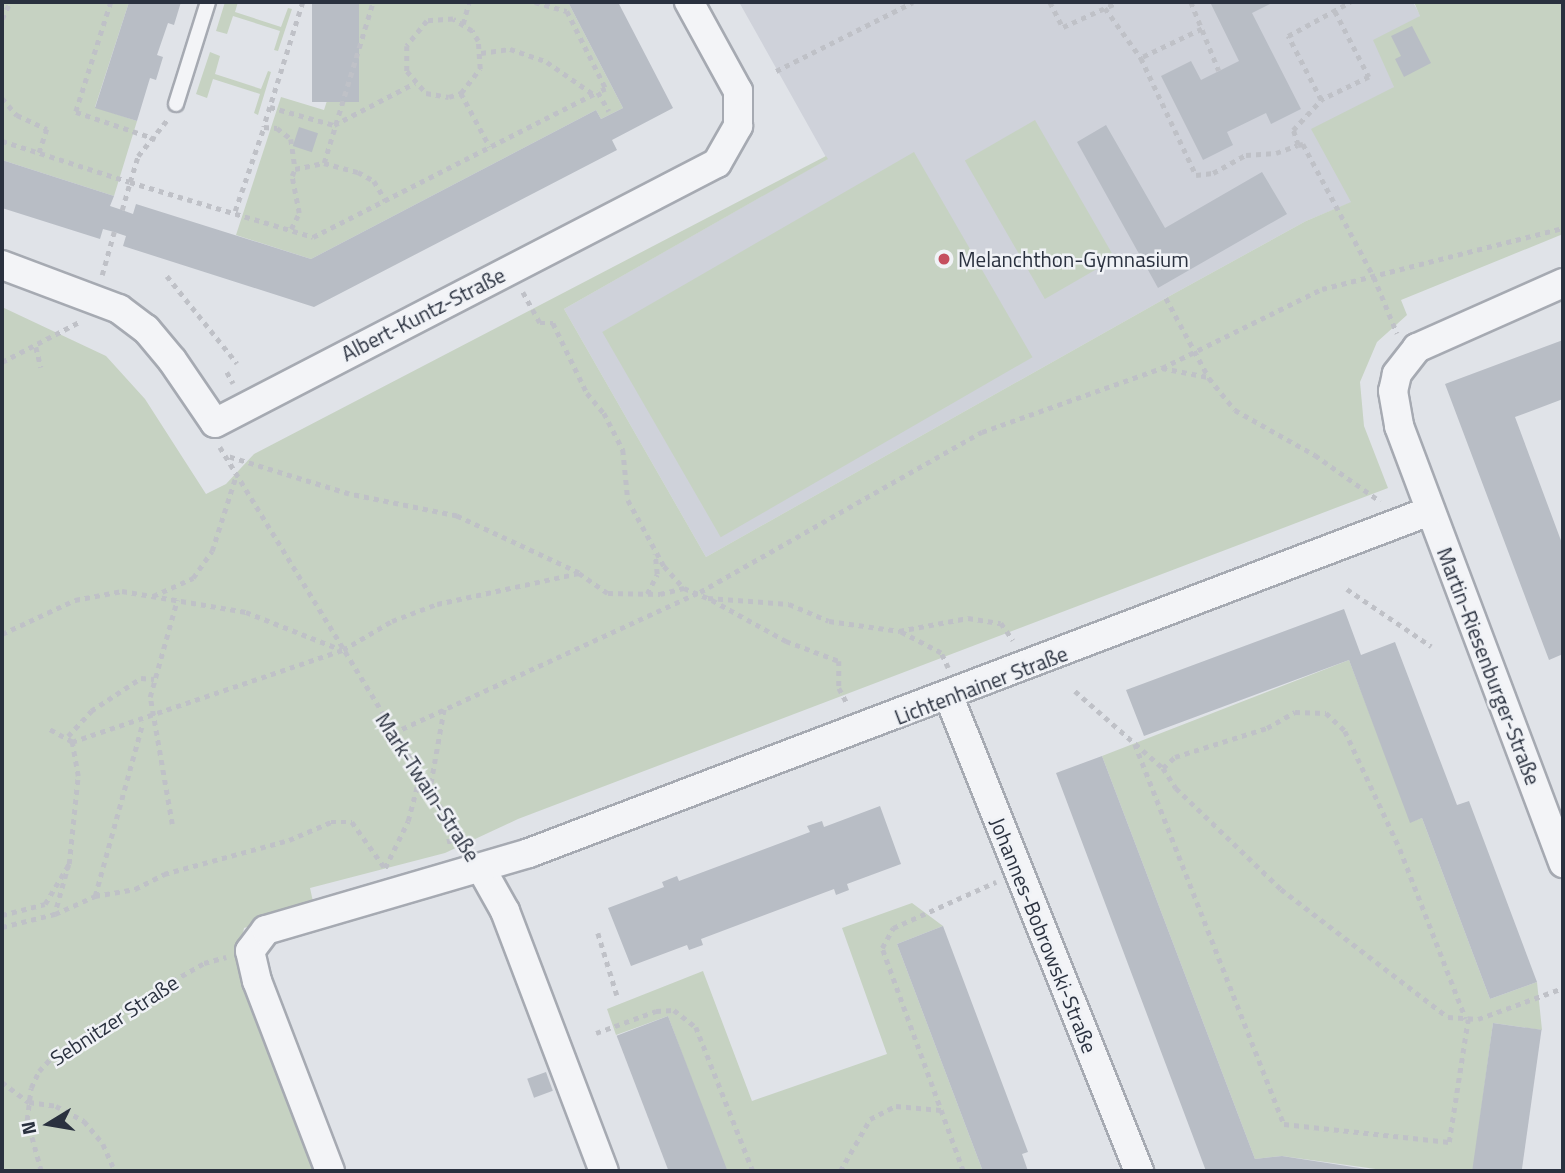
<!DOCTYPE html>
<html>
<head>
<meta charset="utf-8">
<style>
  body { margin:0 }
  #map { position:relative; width:1565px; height:1173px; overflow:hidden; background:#e0e3e8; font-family:"Titillium Web",sans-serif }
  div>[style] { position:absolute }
  .built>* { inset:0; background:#cfd2da }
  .green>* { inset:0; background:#c6d2c2; transform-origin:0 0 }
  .building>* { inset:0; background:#b8bdc5; transform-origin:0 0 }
  .path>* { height:4.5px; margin-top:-2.25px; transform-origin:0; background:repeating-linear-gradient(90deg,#bfc1c7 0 5px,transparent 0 10px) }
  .roads { filter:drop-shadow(2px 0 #a6aab2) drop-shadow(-2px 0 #a6aab2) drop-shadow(0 2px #a6aab2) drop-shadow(0 -2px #a6aab2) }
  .lane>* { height:14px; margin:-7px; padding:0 7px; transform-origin:7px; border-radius:7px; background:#f3f4f7 }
  .street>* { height:28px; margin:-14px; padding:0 14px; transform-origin:14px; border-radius:14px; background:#f3f4f7 }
  .dots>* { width:19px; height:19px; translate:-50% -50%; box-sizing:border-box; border:4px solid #f0f2f6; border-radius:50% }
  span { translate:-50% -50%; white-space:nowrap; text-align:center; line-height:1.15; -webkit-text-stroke:5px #f0f2f6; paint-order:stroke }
  .poi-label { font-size:21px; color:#2a313f }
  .left { translate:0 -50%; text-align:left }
  .street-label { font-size:21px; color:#2a313f }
  .frame { position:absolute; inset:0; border:4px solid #2a313f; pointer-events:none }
  .north { position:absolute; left:14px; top:1089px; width:70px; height:70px; -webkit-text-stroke:5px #f0f2f6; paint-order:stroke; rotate:259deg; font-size:19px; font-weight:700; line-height:28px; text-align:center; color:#2a313f }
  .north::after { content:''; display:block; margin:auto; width:24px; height:32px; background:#2a313f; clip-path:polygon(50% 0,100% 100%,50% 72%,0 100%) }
</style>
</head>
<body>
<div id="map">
  <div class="built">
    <div style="clip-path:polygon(739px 2px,1413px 2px,1420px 15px,1352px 202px,1306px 221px,1166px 298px,706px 557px,564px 309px,827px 159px)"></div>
  </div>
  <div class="green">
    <div style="clip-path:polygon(2px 2px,129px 2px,95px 107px,137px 121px,114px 196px,2px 160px)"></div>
    <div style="clip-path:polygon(225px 2px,238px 2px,235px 12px,281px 27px,288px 8px,292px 9px,278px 51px,274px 50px,280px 31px,233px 16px,227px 34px,216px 31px)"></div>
    <div style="clip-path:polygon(359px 2px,568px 2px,623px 108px,601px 119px,596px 110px,311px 259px,236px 235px,281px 97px,324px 110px)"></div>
    <div style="clip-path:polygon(1414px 2px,1563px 2px,1563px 234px,1401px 300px,1407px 315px,1377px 342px,1360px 382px,1364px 426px,1388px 488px,518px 819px,445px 853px,310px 888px,314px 906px,244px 928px,239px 955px,322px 1171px,2px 1171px,2px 307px,106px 356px,145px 399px,206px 494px,226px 484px,254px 454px,826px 156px,828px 159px,564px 309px,706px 557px,1166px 298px,1306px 221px,1351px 202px,1311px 129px,1394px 87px,1373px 40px,1420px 16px)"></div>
    <div style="clip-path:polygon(210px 52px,220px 56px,215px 74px,261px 89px,268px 71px,271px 72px,258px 115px,254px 113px,260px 94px,213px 79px,207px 98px,196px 94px)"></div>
    <div style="left:1035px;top:120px;width:160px;height:81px;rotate:60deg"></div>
    <div style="left:914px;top:152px;width:237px;height:360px;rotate:60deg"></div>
    <div style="clip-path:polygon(1349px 660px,1411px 822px,1422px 818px,1490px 999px,1537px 982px,1542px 1030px,1493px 1023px,1473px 1171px,1390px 1171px,1282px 1156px,1255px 1159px,1102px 756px)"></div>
    <div style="clip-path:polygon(912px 903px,943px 926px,897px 944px,982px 1169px,726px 1171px,668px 1016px,616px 1035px,607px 1009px,703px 971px,752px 1101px,887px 1054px,842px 928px)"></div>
  </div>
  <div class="building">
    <div style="clip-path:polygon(129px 2px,181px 2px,174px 25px,168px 23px,157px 55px,163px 57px,156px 80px,150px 78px,137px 121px,95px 108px)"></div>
    <div style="left:312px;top:2px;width:47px;height:100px"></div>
    <div style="clip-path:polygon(568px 2px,618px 2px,673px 108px,612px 140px,617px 150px,314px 307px,123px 246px,126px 236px,114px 232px,103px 229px,100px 239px,2px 208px,2px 160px,114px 196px,110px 206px,122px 210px,133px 214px,136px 204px,311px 259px,596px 110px,601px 119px,623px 108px)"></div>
    <div style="clip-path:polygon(1210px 2px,1274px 2px,1252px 13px,1301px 109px,1271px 124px,1266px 113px,1227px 132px,1233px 145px,1203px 160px,1161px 76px,1191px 61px,1201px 80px,1239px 61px)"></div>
    <div style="clip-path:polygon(1412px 26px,1431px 63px,1404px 77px,1395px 59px,1401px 56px,1391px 36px)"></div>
    <div style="clip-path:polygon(1106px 125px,1165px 228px,1262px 172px,1287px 214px,1158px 288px,1077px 142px)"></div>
    <div style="left:299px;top:127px;width:20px;height:20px;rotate:18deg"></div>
    <div style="clip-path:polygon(1563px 340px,1563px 399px,1515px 417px,1563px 546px,1563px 654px,1549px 660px,1445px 384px)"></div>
    <div style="clip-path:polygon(1344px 609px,1361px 655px,1395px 642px,1457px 805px,1469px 801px,1537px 982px,1490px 999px,1422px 818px,1410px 823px,1349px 660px,1144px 736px,1126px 690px)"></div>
    <div style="clip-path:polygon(1102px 756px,1255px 1159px,1282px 1156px,1379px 1171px,1206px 1171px,1056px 773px)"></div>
    <div style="clip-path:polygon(880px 806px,901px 864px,847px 884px,849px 890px,836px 895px,834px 889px,701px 939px,703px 945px,689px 950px,687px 945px,631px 966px,608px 908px,664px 887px,662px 882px,677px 876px,679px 881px,810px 832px,807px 826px,822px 821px,824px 827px)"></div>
    <div style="clip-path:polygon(943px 926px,1028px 1152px,1022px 1154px,1028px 1171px,977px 1171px,982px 1169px,897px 944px)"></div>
    <div style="left:668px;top:1016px;width:165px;height:55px;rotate:69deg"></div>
    <div style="left:1493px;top:1023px;width:49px;height:149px;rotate:8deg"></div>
    <div style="left:546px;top:1072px;width:20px;height:20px;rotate:70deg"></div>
  </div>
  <div class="path">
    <div style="left:111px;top:2px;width:115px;rotate:107.7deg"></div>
    <div style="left:76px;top:112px;width:84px;rotate:18.6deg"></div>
    <div style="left:303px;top:2px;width:110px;rotate:107.4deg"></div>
    <div style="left:270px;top:107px;width:66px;rotate:15.7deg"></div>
    <div style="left:334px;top:125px;width:91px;rotate:-27.4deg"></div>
    <div style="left:535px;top:2px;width:33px;rotate:16deg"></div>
    <div style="left:567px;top:11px;width:87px;rotate:63.4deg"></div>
    <div style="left:606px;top:89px;width:9px;rotate:159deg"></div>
    <div style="left:1050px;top:2px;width:28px;rotate:63deg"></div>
    <div style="left:1063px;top:27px;width:60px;rotate:-24.4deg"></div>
    <div style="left:1191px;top:2px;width:74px;rotate:67.9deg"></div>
    <div style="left:1105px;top:8px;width:62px;rotate:54.2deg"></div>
    <div style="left:1335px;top:11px;width:74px;rotate:62.7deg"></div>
    <div style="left:1369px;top:77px;width:53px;rotate:154.4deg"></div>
    <div style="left:1321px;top:100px;width:72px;rotate:-117.3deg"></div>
    <div style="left:1288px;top:36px;width:71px;rotate:-28.7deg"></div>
    <div style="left:2px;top:19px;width:19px;rotate:-65deg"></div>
    <div style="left:463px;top:24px;width:23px;rotate:-75deg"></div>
    <div style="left:1202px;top:29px;width:68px;rotate:154.6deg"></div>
    <div style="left:1141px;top:58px;width:129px;rotate:64.8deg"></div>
    <div style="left:1196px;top:175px;width:17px;rotate:-7deg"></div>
    <div style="left:1213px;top:173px;width:38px;rotate:-29deg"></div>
    <div style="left:1246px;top:155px;width:30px;rotate:-4deg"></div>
    <div style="left:1276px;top:153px;width:23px;rotate:-20deg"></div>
    <div style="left:1298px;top:145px;width:16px;rotate:-108deg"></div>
    <div style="left:1293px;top:130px;width:41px;rotate:-47deg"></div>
    <div style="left:481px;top:53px;width:29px;rotate:-8deg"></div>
    <div style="left:510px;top:49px;width:39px;rotate:19deg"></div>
    <div style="left:547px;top:62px;width:56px;rotate:34.8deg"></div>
    <div style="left:776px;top:71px;width:153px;rotate:-26.7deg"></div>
    <div style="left:461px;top:93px;width:31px;rotate:-52deg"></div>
    <div style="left:480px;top:69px;width:28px;rotate:-94deg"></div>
    <div style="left:478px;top:41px;width:12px;rotate:-121deg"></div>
    <div style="left:472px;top:31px;width:22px;rotate:-148deg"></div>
    <div style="left:453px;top:19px;width:26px;rotate:176deg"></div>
    <div style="left:427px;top:21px;width:32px;rotate:129deg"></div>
    <div style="left:407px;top:46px;width:25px;rotate:90deg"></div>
    <div style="left:407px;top:71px;width:29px;rotate:49deg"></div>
    <div style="left:426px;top:93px;width:23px;rotate:10deg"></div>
    <div style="left:449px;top:97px;width:13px;rotate:-18deg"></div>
    <div style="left:461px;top:93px;width:61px;rotate:61.8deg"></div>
    <div style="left:2px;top:98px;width:23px;rotate:49deg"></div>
    <div style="left:17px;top:115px;width:33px;rotate:25deg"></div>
    <div style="left:47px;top:129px;width:25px;rotate:108deg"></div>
    <div style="left:270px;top:107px;width:21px;rotate:107deg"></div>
    <div style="left:264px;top:127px;width:13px;rotate:4deg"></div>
    <div style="left:277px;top:128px;width:18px;rotate:38deg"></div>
    <div style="left:291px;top:139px;width:30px;rotate:82deg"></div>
    <div style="left:295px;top:169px;width:30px;rotate:-12deg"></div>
    <div style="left:324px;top:163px;width:35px;rotate:15deg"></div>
    <div style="left:358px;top:172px;width:18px;rotate:29deg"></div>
    <div style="left:374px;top:181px;width:23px;rotate:59deg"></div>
    <div style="left:2px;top:141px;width:134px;rotate:17.8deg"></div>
    <div style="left:130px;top:182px;width:27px;rotate:-73deg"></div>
    <div style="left:138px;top:156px;width:46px;rotate:-51.1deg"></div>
    <div style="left:1298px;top:145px;width:5px;rotate:-11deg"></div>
    <div style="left:1303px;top:144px;width:151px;rotate:61.9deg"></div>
    <div style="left:1374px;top:277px;width:61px;rotate:67.7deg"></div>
    <div style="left:324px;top:163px;width:168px;rotate:-73.1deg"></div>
    <div style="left:122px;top:210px;width:29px;rotate:-74deg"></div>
    <div style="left:130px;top:182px;width:191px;rotate:16.7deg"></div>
    <div style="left:313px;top:237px;width:320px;rotate:-27deg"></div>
    <div style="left:598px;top:92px;width:22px;rotate:60deg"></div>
    <div style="left:235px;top:211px;width:89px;rotate:-71deg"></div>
    <div style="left:291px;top:229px;width:18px;rotate:-63deg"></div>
    <div style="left:299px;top:213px;width:38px;rotate:-101deg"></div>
    <div style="left:292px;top:176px;width:8px;rotate:-67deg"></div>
    <div style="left:102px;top:275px;width:45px;rotate:-74.4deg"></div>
    <div style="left:167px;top:276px;width:112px;rotate:51.2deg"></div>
    <div style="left:523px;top:292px;width:35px;rotate:61deg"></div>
    <div style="left:540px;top:323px;width:13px"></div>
    <div style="left:553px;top:323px;width:78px;rotate:64.1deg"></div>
    <div style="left:587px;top:393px;width:26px;rotate:50deg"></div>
    <div style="left:604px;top:413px;width:42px;rotate:62.8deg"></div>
    <div style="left:623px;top:450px;width:50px;rotate:84.3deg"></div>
    <div style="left:628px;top:500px;width:75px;rotate:61.4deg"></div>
    <div style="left:664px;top:566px;width:30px;rotate:48deg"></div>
    <div style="left:1166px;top:298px;width:91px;rotate:61.7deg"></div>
    <div style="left:1209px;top:378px;width:41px;rotate:50.9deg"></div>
    <div style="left:1235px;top:410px;width:92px;rotate:29.4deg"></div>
    <div style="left:1315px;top:455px;width:80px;rotate:35.3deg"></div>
    <div style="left:36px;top:347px;width:21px;rotate:76deg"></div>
    <div style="left:2px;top:362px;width:89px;rotate:-27.4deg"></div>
    <div style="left:1162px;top:368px;width:47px;rotate:11.1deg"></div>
    <div style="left:227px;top:372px;width:13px;rotate:61deg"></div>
    <div style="left:220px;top:447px;width:467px;rotate:58.5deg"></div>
    <div style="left:579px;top:573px;width:35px;rotate:35deg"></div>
    <div style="left:608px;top:593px;width:52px;rotate:1.1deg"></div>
    <div style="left:660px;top:594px;width:25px;rotate:-14deg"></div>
    <div style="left:684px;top:588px;width:26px;rotate:23deg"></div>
    <div style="left:708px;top:598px;width:81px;rotate:4.2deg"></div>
    <div style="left:789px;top:604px;width:43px;rotate:23deg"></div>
    <div style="left:829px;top:621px;width:71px;rotate:8.1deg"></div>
    <div style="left:1347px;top:589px;width:102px;rotate:34.2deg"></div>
    <div style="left:647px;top:594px;width:22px;rotate:-63deg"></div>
    <div style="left:657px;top:574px;width:20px;rotate:-96deg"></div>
    <div style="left:153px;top:596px;width:44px;rotate:-24.2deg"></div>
    <div style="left:193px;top:578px;width:33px;rotate:-55deg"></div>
    <div style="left:212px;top:551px;width:79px;rotate:-72.3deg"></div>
    <div style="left:712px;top:600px;width:85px;rotate:29deg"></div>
    <div style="left:786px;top:641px;width:57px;rotate:20.7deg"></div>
    <div style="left:839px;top:661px;width:27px;rotate:90deg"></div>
    <div style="left:839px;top:688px;width:19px;rotate:62deg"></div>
    <div style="left:2px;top:634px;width:81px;rotate:-25deg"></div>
    <div style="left:75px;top:600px;width:48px;rotate:-10.8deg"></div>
    <div style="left:122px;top:591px;width:126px;rotate:9.6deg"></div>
    <div style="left:246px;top:612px;width:103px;rotate:21.6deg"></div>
    <div style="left:948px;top:668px;width:17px;rotate:-115deg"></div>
    <div style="left:941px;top:653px;width:47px;rotate:-152.4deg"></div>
    <div style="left:899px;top:631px;width:70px;rotate:-10.7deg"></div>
    <div style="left:968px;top:618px;width:33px;rotate:9deg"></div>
    <div style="left:1001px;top:623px;width:21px;rotate:55deg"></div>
    <div style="left:1075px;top:691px;width:117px;rotate:41.2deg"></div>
    <div style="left:1163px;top:768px;width:24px;rotate:57deg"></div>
    <div style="left:1176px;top:788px;width:146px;rotate:43.9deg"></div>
    <div style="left:1281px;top:889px;width:210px;rotate:37.5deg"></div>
    <div style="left:1448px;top:1017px;width:30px;rotate:4deg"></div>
    <div style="left:1478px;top:1019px;width:90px;rotate:-20deg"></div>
    <div style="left:393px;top:733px;width:338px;rotate:-24.7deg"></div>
    <div style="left:700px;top:592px;width:324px;rotate:-29.6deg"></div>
    <div style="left:982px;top:432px;width:191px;rotate:-19.6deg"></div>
    <div style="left:1162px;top:368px;width:178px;rotate:-26.3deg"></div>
    <div style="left:1322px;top:289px;width:249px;rotate:-14.2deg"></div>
    <div style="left:68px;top:736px;width:34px;rotate:-47deg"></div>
    <div style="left:91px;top:711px;width:60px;rotate:-33.4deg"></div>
    <div style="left:141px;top:678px;width:13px;rotate:4deg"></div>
    <div style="left:72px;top:742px;width:286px;rotate:-18.8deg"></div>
    <div style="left:343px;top:650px;width:57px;rotate:-30.6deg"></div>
    <div style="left:392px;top:621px;width:48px;rotate:-20.7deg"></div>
    <div style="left:437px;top:604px;width:145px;rotate:-12.3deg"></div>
    <div style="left:579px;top:573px;width:135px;rotate:-155deg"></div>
    <div style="left:457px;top:516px;width:110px;rotate:-168.5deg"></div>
    <div style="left:349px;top:494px;width:129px;rotate:-162.8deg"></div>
    <div style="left:1135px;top:744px;width:408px;rotate:68.6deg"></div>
    <div style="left:1284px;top:1124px;width:166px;rotate:6.2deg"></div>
    <div style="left:1449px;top:1142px;width:124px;rotate:-81.2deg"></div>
    <div style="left:1163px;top:768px;width:16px;rotate:-43deg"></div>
    <div style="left:1175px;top:757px;width:96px;rotate:-17.5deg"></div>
    <div style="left:1267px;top:728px;width:32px;rotate:-30deg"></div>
    <div style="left:1295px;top:712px;width:31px;rotate:2deg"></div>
    <div style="left:1326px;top:713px;width:26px;rotate:43deg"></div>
    <div style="left:1345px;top:731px;width:130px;rotate:65deg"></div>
    <div style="left:1400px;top:849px;width:182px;rotate:68.8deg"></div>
    <div style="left:429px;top:793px;width:85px;rotate:-79.9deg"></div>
    <div style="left:445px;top:819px;width:30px;rotate:78deg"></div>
    <div style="left:172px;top:824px;width:129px;rotate:-99.8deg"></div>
    <div style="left:150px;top:697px;width:101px;rotate:-74.4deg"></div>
    <div style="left:69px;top:864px;width:52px;rotate:105.6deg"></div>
    <div style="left:55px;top:914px;width:44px;rotate:-24.2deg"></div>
    <div style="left:95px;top:896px;width:41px;rotate:-9.9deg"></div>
    <div style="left:135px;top:889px;width:33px;rotate:-27deg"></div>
    <div style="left:164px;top:874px;width:130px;rotate:-15.2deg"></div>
    <div style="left:289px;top:840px;width:46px;rotate:-23.2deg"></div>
    <div style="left:331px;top:822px;width:21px"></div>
    <div style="left:352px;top:822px;width:57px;rotate:54.3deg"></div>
    <div style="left:385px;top:868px;width:52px;rotate:-63.9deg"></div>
    <div style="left:408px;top:821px;width:43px;rotate:-75.3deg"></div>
    <div style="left:95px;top:896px;width:180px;rotate:-74.6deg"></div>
    <div style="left:2px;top:915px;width:44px;rotate:-14.3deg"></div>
    <div style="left:45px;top:904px;width:47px;rotate:-59deg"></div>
    <div style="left:69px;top:864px;width:88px;rotate:-84.2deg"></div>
    <div style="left:78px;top:776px;width:35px;rotate:-100deg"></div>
    <div style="left:72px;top:742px;width:26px;rotate:-151deg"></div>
    <div style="left:2px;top:927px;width:55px;rotate:-13.8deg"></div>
    <div style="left:598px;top:933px;width:65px;rotate:73deg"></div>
    <div style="left:596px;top:1033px;width:64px;rotate:-20.1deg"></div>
    <div style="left:656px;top:1011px;width:18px;rotate:-3deg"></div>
    <div style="left:674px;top:1010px;width:28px;rotate:38deg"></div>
    <div style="left:696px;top:1027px;width:155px;rotate:68.4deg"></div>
    <div style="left:2px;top:1082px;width:34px;rotate:37deg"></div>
    <div style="left:29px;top:1102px;width:27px;rotate:8deg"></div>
    <div style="left:56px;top:1106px;width:32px;rotate:28deg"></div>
    <div style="left:84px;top:1121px;width:30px;rotate:50deg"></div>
    <div style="left:103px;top:1144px;width:30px;rotate:66deg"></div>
    <div style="left:41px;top:1171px;width:53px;rotate:-105.4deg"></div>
    <div style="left:27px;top:1120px;width:32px;rotate:-83deg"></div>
    <div style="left:31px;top:1088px;width:19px;rotate:-65deg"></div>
    <div style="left:39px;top:1071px;width:16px;rotate:-47deg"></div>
    <div style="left:50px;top:1059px;width:105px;rotate:-33.4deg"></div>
    <div style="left:138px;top:1001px;width:76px;rotate:-29.9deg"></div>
    <div style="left:204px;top:963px;width:23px;rotate:-15deg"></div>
    <div style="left:840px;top:1171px;width:60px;rotate:-60deg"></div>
    <div style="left:870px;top:1119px;width:29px;rotate:-27deg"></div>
    <div style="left:896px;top:1106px;width:45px;rotate:5.1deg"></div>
    <div style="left:963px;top:1171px;width:237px;rotate:-110deg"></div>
    <div style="left:882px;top:948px;width:23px;rotate:-61deg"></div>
    <div style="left:893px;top:928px;width:113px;rotate:-24.1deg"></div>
  </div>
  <div class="roads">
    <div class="lane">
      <div style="left:176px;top:104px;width:107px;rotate:-72.6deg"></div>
    </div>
    <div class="street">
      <div style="left:2px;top:265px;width:125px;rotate:20.6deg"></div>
      <div style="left:119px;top:309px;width:34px;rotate:37deg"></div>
      <div style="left:146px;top:329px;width:40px;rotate:50deg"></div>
      <div style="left:172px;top:360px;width:76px;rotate:55.7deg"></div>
      <div style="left:215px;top:423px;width:565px;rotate:-27.38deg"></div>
      <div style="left:717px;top:163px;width:43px;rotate:-60.4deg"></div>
      <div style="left:738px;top:126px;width:35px;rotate:-90deg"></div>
      <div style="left:738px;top:91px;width:102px;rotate:-118.8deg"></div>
      <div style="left:1563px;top:283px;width:160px;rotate:156deg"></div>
      <div style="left:1417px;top:348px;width:33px;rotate:128deg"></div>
      <div style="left:1397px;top:374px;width:17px;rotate:103deg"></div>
      <div style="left:1393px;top:391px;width:36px;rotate:80deg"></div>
      <div style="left:1399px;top:426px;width:467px;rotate:69.4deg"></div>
      <div style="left:949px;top:697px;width:511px;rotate:68.16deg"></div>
      <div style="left:482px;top:870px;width:47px;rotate:60.7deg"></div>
      <div style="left:505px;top:911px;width:278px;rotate:69.2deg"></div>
      <div style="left:330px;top:1171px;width:204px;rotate:-111deg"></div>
      <div style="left:257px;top:981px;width:31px;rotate:-103deg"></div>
      <div style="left:250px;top:951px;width:26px;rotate:-53deg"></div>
      <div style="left:266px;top:930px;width:274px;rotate:-16.3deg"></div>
      <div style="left:529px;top:853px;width:964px;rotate:-20.79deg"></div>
    </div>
  </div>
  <div class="dots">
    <div style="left:944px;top:259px;background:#c54e5e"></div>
  </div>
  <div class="poi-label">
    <span class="left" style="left:958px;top:259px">Melanchthon-Gymnasium</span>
  </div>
  <div class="street-label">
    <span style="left:423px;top:314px;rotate:-27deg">Albert-Kuntz-Straße</span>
    <span style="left:1489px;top:666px;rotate:69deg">Martin-Riesenburger-Straße</span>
    <span style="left:981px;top:685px;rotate:-21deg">Lichtenhainer Straße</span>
    <span style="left:428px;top:787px;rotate:57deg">Mark-Twain-Straße</span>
    <span style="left:1044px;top:935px;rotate:68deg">Johannes-Bobrowski-Straße</span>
    <span style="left:114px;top:1020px;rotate:-33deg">Sebnitzer Straße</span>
  </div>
  <div class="frame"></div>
  <div class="north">N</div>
</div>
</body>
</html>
